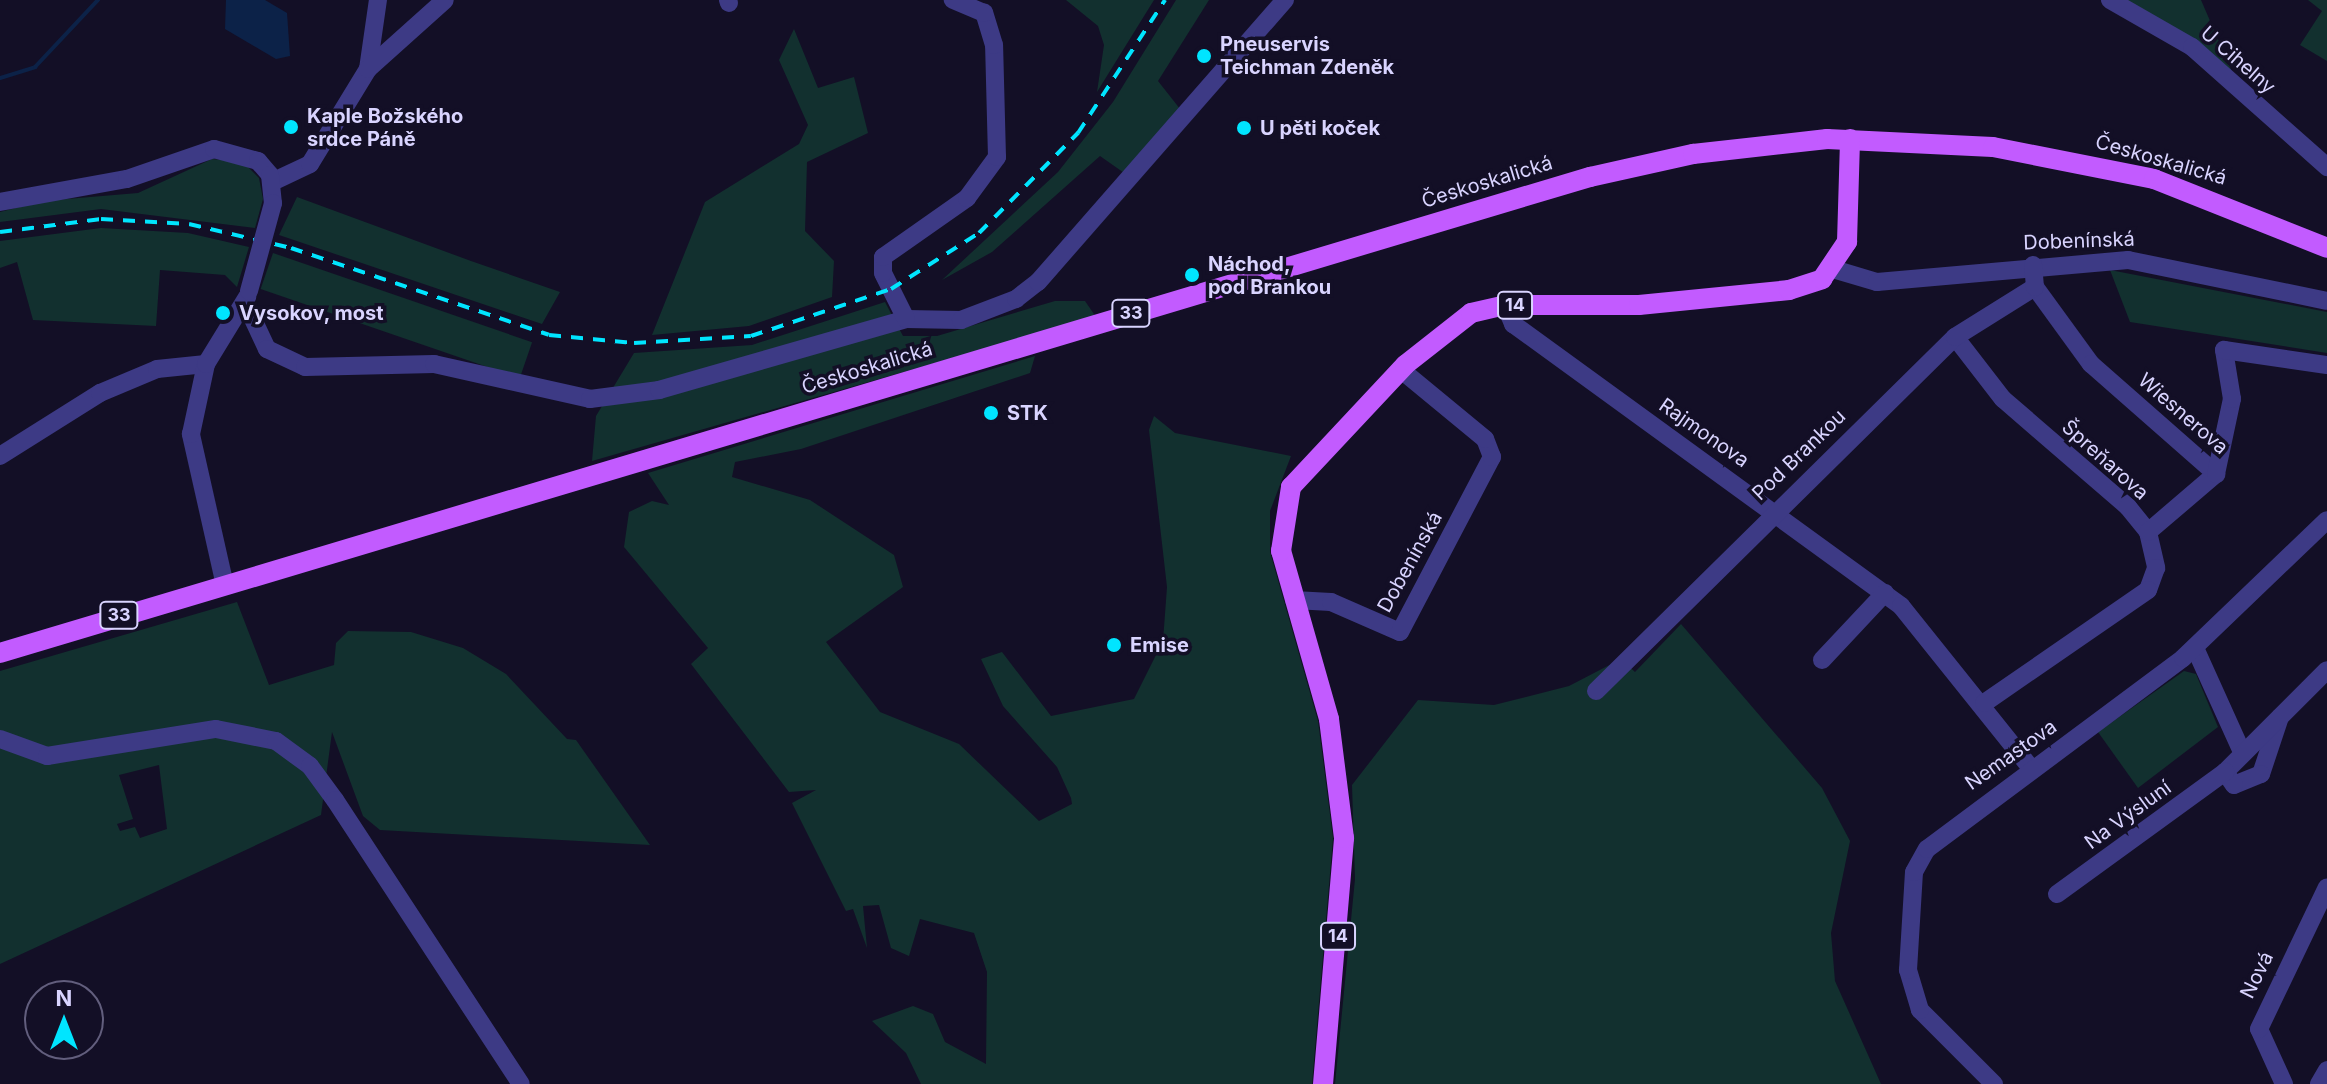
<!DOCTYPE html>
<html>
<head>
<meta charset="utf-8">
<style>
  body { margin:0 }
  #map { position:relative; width:2327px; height:1084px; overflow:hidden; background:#130f26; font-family:Inter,sans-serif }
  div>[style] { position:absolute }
  .green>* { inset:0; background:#12302f; transform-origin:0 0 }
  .water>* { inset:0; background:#0c2248 }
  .stream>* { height:4px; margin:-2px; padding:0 2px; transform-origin:2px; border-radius:2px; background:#0c2248 }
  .minor>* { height:18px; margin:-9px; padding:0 9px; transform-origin:9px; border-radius:9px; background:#3d3a85 }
  .major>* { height:20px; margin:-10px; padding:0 10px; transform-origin:10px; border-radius:10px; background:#c25bff }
  .rail>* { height:4px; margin-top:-2px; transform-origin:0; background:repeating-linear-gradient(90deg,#00e5ff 0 12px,transparent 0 22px) }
  .minor-bridge>* { height:18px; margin:-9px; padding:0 9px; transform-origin:9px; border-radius:9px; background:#3d3a85 }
  .dots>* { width:22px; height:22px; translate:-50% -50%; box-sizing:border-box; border:4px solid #130f26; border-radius:50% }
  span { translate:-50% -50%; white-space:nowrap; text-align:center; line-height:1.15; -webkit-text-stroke:7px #130f26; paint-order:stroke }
  .shield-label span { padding:2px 6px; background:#130f26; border:2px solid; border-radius:6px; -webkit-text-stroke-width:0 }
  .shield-label { font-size:18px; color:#d9d4ff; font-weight:700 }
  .poi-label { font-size:20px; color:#d9d4ff; font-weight:700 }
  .left { translate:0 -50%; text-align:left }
  .street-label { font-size:20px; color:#d9d4ff }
  .north { position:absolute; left:24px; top:980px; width:80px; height:80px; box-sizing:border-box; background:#130f26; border:2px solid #625e7d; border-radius:50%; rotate:0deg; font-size:22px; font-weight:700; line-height:32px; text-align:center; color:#d9d4ff }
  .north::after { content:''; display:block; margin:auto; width:28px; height:36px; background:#00e5ff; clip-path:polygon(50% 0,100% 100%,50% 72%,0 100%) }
</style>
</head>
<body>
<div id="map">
  <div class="green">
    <div style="clip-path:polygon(1066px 0,1154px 0,1097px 92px,1104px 45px,1098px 26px)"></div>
    <div style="clip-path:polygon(1176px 0,1209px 0,1158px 81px,1188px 119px,1137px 182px,1100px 156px,992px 252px,942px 280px,1058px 172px,1113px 102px)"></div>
    <div style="clip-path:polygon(2123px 0,2201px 0,2233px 74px)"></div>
    <div style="clip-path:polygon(2308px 0,2327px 0,2327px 61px,2300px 45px,2322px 11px)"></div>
    <div style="clip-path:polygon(794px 29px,818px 88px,854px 77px,868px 133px,807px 162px,805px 231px,834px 261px,832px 297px,749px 326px,652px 335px,705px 202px,799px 144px,808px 125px,779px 60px)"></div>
    <div style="clip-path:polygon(212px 159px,243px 162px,259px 178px,263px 199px,255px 228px,101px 209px,0 222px,0 212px,43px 201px,138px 193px)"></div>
    <div style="clip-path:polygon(297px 197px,471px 261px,560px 292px,542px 324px,279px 235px)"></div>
    <div style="clip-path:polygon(101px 228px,188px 233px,249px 247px,237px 287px,225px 275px,160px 270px,156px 326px,33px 320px,17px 262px,0 268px,0 241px)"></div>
    <div style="left:273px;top:253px;width:274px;height:38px;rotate:19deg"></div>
    <div style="clip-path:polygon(2110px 270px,2327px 312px,2327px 353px,2130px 322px)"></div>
    <div style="clip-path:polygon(1055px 301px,1085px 301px,1096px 317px,592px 461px,596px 416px,634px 353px,752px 345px,885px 302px,903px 336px,937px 336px)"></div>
    <div style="clip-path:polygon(1035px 356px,1030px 373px,801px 449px,735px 462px,732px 477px,810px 500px,894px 555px,903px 587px,826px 642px,880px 712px,959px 744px,1039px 821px,1072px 804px,1071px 798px,1057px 767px,1003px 706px,981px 659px,1002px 652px,1051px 716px,1134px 699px,1163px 641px,1167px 587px,1149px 430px,1154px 416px,1175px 433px,1291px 456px,1270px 511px,1270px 552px,1318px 721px,1333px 838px,1312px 1084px,921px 1084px,906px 1053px,872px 1021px,913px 1006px,933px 1014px,945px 1042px,986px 1064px,987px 972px,974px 933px,920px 919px,909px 956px,891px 948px,879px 905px,863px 906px,867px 948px,853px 909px,846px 911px,792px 803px,816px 790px,789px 792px,691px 664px,708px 648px,624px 547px,629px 512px,652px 501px,669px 505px,648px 473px)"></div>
    <div style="clip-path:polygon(evenodd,237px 602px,269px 685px,334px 665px,336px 643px,348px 631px,411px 632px,463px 648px,506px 674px,567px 739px,576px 740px,650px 845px,380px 830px,363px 816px,332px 732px,321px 815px,0 964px,0 671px,237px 602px,159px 765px,167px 829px,140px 838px,135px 827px,120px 831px,117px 824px,133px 819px,119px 775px,159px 765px)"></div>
    <div style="clip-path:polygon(1681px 624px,1822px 788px,1850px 841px,1831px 933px,1835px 981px,1881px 1084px,1335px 1084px,1355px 879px,1352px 785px,1418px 700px,1494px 705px,1569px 686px,1621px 659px,1635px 672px)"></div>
    <div style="clip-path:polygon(2184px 671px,2196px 674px,2218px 727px,2138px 788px,2098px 732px)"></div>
  </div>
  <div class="water">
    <div style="clip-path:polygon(226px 0,265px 0,287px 13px,290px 56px,276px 59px,225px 29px)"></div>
  </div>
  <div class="stream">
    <div style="left:0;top:78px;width:37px;rotate:-17deg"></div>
    <div style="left:35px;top:67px;width:92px;rotate:-46.8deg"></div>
  </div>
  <div class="minor">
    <div style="left:728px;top:0;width:3px;rotate:72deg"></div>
    <div style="left:2110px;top:0;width:95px;rotate:29.8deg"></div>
    <div style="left:2192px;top:47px;width:181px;rotate:41.6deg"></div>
    <div style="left:368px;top:69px;width:70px;rotate:-81.8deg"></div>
    <div style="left:272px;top:182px;width:42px;rotate:-25.3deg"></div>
    <div style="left:310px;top:164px;width:111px;rotate:-58.6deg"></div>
    <div style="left:368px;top:69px;width:103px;rotate:-41.9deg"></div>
    <div style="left:0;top:202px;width:129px;rotate:-10.3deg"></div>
    <div style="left:127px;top:179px;width:92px;rotate:-19deg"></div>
    <div style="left:214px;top:149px;width:46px;rotate:15.3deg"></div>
    <div style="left:258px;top:161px;width:18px;rotate:49deg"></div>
    <div style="left:270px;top:175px;width:28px;rotate:84deg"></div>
    <div style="left:1833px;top:269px;width:46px;rotate:16.5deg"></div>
    <div style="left:1877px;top:282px;width:252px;rotate:-5deg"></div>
    <div style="left:2128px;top:260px;width:203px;rotate:11.6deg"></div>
    <div style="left:2035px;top:287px;width:95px;rotate:54deg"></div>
    <div style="left:2091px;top:364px;width:167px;rotate:41.3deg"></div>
    <div style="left:245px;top:302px;width:52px;rotate:64.9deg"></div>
    <div style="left:267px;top:349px;width:42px;rotate:25.3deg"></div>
    <div style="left:305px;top:367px;width:129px;rotate:-1.3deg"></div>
    <div style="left:434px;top:364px;width:160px;rotate:12.6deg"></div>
    <div style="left:590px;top:399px;width:70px;rotate:-7.4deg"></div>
    <div style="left:659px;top:390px;width:257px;rotate:-16deg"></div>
    <div style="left:906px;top:319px;width:55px;rotate:1deg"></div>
    <div style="left:961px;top:320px;width:59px;rotate:-20.9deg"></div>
    <div style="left:1016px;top:299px;width:28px;rotate:-38deg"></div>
    <div style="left:1038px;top:282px;width:375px;rotate:-48.8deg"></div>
    <div style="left:1505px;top:305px;width:21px;rotate:67deg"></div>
    <div style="left:1513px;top:324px;width:480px;rotate:36deg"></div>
    <div style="left:1901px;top:606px;width:208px;rotate:51.3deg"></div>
    <div style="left:906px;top:319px;width:51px;rotate:-116.6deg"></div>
    <div style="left:883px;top:273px;width:16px;rotate:-90deg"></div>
    <div style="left:883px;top:257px;width:103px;rotate:-35.1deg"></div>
    <div style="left:967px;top:198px;width:51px;rotate:-53.8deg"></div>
    <div style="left:997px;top:157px;width:112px;rotate:-91.5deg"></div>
    <div style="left:994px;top:45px;width:34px;rotate:-107deg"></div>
    <div style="left:984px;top:13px;width:34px;rotate:-157deg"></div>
    <div style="left:1955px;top:337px;width:78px;rotate:52.3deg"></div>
    <div style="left:2003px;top:399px;width:165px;rotate:40.8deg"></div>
    <div style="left:2128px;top:507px;width:32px;rotate:51deg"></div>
    <div style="left:2148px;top:532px;width:37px;rotate:77deg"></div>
    <div style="left:2156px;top:568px;width:23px;rotate:110deg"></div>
    <div style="left:2148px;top:590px;width:199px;rotate:145.4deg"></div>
    <div style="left:0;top:456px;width:118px;rotate:-32.2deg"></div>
    <div style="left:100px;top:393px;width:62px;rotate:-22.8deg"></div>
    <div style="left:157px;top:369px;width:49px;rotate:-5.8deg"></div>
    <div style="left:2148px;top:532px;width:89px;rotate:-40.5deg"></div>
    <div style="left:2216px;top:474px;width:77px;rotate:-78deg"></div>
    <div style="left:2232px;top:399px;width:50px;rotate:-99.3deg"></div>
    <div style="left:2224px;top:350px;width:104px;rotate:8.3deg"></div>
    <div style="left:224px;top:581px;width:151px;rotate:-102.7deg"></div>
    <div style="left:191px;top:434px;width:72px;rotate:-77.9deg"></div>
    <div style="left:206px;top:364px;width:79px;rotate:-58.5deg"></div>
    <div style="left:1294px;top:600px;width:37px;rotate:3deg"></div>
    <div style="left:1331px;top:602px;width:75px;rotate:23.5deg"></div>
    <div style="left:1400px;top:632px;width:198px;rotate:-62.3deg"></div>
    <div style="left:1492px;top:457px;width:19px;rotate:-111deg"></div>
    <div style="left:1485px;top:439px;width:110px;rotate:-140.5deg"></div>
    <div style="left:2195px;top:648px;width:114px;rotate:65.7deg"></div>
    <div style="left:1822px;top:660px;width:92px;rotate:-46.8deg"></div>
    <div style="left:1596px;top:691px;width:504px;rotate:-44.6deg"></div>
    <div style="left:1955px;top:337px;width:94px;rotate:-32deg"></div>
    <div style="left:2035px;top:287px;width:22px;rotate:-95deg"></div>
    <div style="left:2280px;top:717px;width:60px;rotate:108.4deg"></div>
    <div style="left:2261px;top:774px;width:29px;rotate:158deg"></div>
    <div style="left:2234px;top:785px;width:16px;rotate:-125deg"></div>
    <div style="left:2225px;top:772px;width:144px;rotate:-45deg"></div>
    <div style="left:0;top:739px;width:50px;rotate:19.9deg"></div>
    <div style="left:47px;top:756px;width:171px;rotate:-9.1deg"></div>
    <div style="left:216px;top:729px;width:61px;rotate:11.3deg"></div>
    <div style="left:276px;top:741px;width:42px;rotate:36.3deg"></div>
    <div style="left:310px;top:766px;width:42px;rotate:53.7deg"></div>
    <div style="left:335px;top:800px;width:339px;rotate:56.8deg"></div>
    <div style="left:2057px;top:894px;width:208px;rotate:-36deg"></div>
    <div style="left:1994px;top:1084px;width:105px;rotate:-135deg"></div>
    <div style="left:1920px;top:1010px;width:42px;rotate:-106.7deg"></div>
    <div style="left:1908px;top:970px;width:98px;rotate:-86.5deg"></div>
    <div style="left:1914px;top:872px;width:26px;rotate:-61deg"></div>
    <div style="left:1927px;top:849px;width:319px;rotate:-36.7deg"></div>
    <div style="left:2183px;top:658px;width:199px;rotate:-43.8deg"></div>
    <div style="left:2284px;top:1084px;width:60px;rotate:-114.4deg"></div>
    <div style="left:2259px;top:1029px;width:157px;rotate:-64.4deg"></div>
    <div style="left:2319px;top:1084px;width:16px;rotate:-60deg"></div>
  </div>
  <div class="major">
    <div style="left:0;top:653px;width:1660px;rotate:-16.67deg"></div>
    <div style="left:1590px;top:177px;width:106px;rotate:-12.6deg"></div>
    <div style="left:1693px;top:154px;width:135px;rotate:-6.4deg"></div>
    <div style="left:1827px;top:139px;width:166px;rotate:2.8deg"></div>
    <div style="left:1993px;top:147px;width:164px;rotate:11.2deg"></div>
    <div style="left:2154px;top:179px;width:186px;rotate:21.7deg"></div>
    <div style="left:1323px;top:1084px;width:247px;rotate:-85.1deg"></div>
    <div style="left:1344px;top:838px;width:120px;rotate:-97.2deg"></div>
    <div style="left:1329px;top:719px;width:175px;rotate:-105.9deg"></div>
    <div style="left:1281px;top:551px;width:65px;rotate:-81.1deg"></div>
    <div style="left:1291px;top:487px;width:167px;rotate:-46.9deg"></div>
    <div style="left:1405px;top:365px;width:84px;rotate:-38.2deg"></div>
    <div style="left:1471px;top:313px;width:35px;rotate:-13deg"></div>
    <div style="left:1505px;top:305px;width:134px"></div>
    <div style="left:1639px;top:305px;width:151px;rotate:-5.7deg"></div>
    <div style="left:1789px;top:290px;width:35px;rotate:-18deg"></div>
    <div style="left:1822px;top:279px;width:45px;rotate:-56deg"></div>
    <div style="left:1847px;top:242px;width:103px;rotate:-88.3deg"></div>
  </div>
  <div class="rail">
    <div style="left:0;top:232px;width:102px;rotate:-7.3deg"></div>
    <div style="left:101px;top:219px;width:88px;rotate:3.3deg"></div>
    <div style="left:189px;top:224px;width:105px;rotate:13.2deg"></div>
    <div style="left:291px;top:248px;width:272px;rotate:18.6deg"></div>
    <div style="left:549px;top:335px;width:85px;rotate:5.4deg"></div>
    <div style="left:634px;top:343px;width:117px;rotate:-3.4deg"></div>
    <div style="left:751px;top:336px;width:148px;rotate:-18.6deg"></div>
    <div style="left:891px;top:289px;width:104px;rotate:-32.5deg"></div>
    <div style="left:979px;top:233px;width:141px;rotate:-45.3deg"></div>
    <div style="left:1078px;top:133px;width:159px;rotate:-56.8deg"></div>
  </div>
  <div class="minor-bridge">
    <div style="left:249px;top:291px;width:91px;rotate:-74.7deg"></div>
  </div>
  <div class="dots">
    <div style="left:1204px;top:56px;background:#00e5ff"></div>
    <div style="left:291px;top:127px;background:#00e5ff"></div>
    <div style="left:1244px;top:128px;background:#00e5ff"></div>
    <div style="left:1192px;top:275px;background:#00e5ff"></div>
    <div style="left:223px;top:313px;background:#00e5ff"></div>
    <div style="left:991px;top:413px;background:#00e5ff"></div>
    <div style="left:1114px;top:645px;background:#00e5ff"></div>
  </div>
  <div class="shield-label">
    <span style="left:1515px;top:305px">14</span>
    <span style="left:1131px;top:313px">33</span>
    <span style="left:119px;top:615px">33</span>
    <span style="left:1338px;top:936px">14</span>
  </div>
  <div class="poi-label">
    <span class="left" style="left:1220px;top:56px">Pneuservis<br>Teichman Zdeněk</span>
    <span class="left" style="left:307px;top:128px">Kaple Božského<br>srdce Páně</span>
    <span class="left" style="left:1260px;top:128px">U pěti koček</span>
    <span class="left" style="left:1208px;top:276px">Náchod,<br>pod Brankou</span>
    <span class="left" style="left:239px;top:313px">Vysokov, most</span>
    <span class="left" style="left:1007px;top:413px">STK</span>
    <span class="left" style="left:1130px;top:645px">Emise</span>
  </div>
  <div class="street-label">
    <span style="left:2238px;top:60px;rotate:41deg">U Cihelny</span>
    <span style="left:2161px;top:160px;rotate:16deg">Českoskalická</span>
    <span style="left:1487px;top:182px;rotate:-17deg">Českoskalická</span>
    <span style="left:2079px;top:241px;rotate:-2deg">Dobenínská</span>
    <span style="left:867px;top:368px;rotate:-17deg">Českoskalická</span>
    <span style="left:2183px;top:414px;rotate:41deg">Wiesnerova</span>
    <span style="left:1704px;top:433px;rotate:35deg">Rajmonova</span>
    <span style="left:1799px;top:455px;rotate:-44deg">Pod Brankou</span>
    <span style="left:2105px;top:460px;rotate:42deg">Špreňarova</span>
    <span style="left:1410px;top:562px;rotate:-61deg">Dobenínská</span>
    <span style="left:2011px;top:755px;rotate:-35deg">Nemastova</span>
    <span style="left:2128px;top:815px;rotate:-36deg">Na Výsluní</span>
    <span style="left:2257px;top:975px;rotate:-64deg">Nová</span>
  </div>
  <div class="north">N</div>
</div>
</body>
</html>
